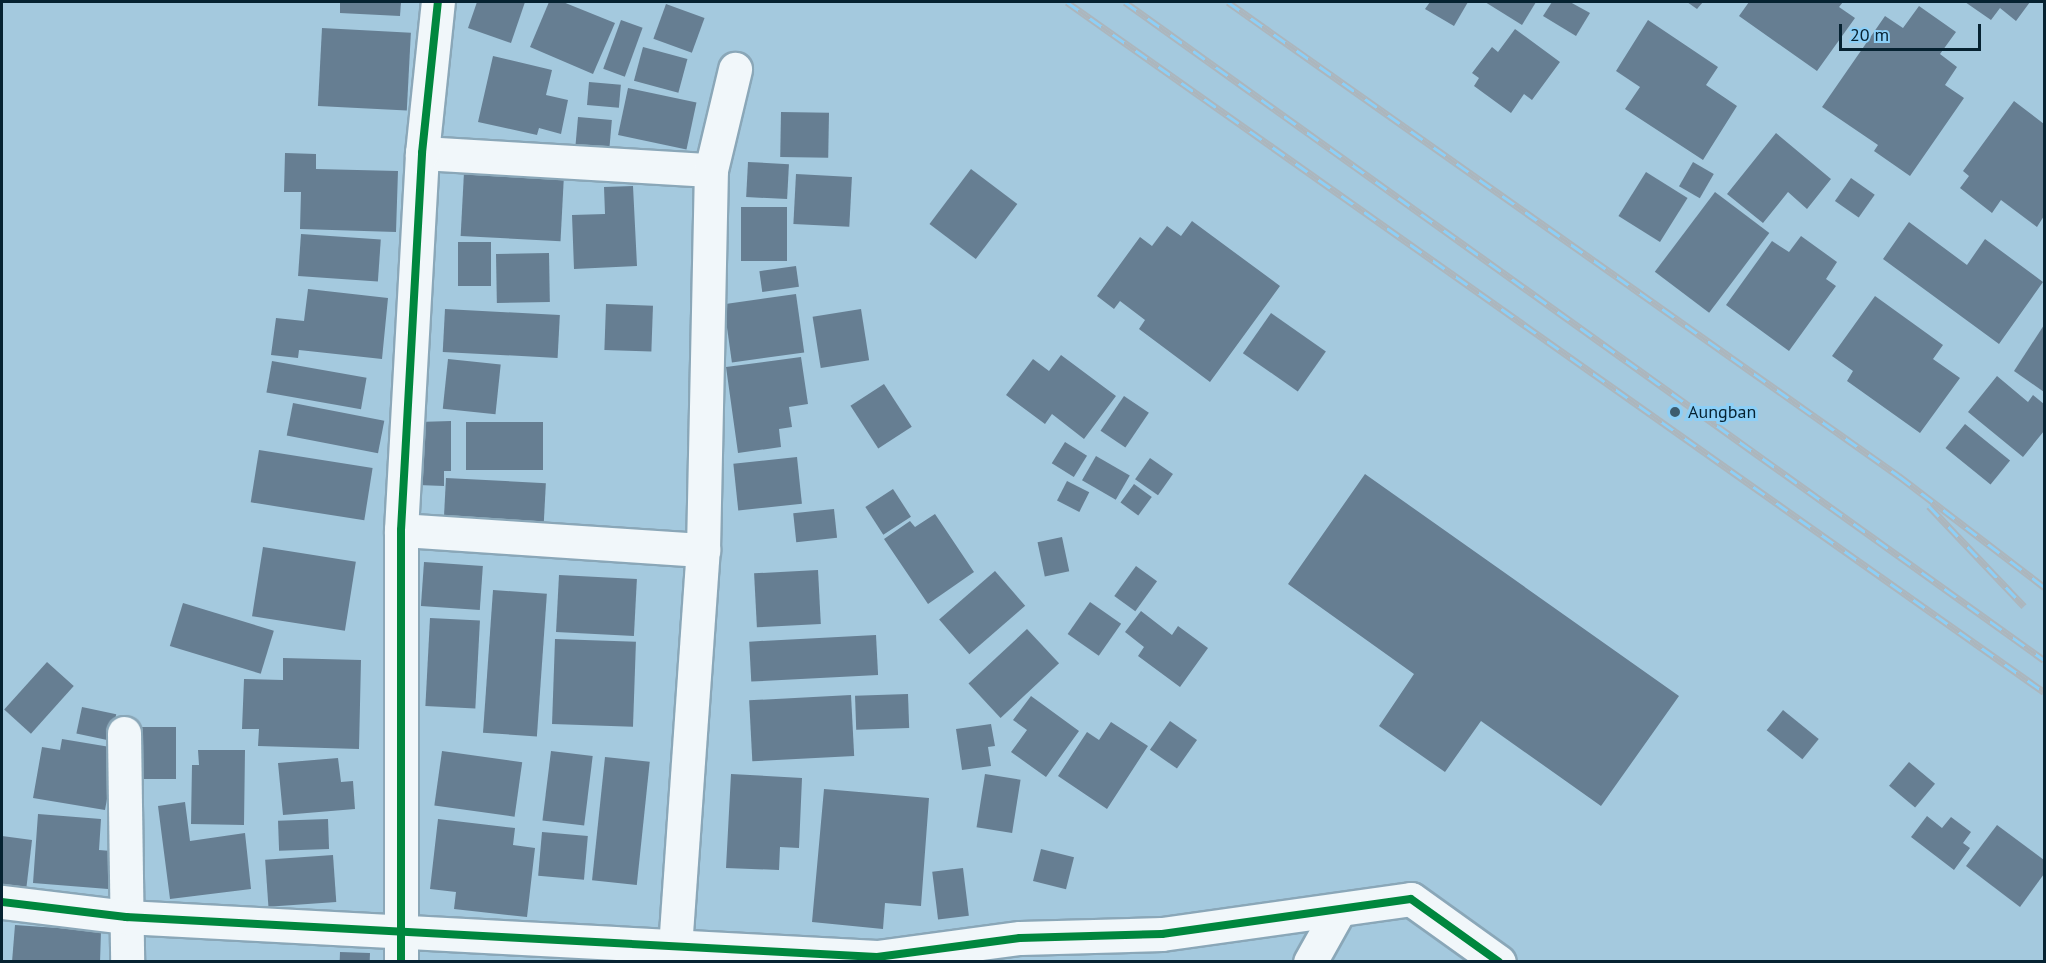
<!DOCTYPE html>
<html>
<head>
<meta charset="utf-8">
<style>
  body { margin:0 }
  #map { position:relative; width:2046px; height:963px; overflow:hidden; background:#a4c9de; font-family:"PT Sans",sans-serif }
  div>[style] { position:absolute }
  .building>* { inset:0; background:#667e92; transform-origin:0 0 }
  .roads { filter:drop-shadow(2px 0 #8aa7b8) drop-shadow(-2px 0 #8aa7b8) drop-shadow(0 2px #8aa7b8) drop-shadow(0 -2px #8aa7b8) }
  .minor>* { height:33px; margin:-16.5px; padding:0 16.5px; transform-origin:16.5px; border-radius:16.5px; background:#f1f7fa }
  .rail>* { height:7px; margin-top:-3.5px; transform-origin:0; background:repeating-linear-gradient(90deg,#8ccff7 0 14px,#acb6bd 0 28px); box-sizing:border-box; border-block:2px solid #acb6bd }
  .cycleway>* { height:8px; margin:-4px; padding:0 4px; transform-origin:4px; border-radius:4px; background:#00873e }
  .dots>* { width:16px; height:16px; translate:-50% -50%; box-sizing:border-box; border:3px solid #8ccff7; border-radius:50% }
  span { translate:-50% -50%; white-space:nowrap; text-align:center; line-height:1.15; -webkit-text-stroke:6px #8ccff7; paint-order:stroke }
  .poi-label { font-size:18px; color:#062231 }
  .left { translate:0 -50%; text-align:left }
  .frame { position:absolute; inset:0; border:3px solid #062231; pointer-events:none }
  .scale { position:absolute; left:1839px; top:24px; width:142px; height:27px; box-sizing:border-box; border:3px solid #062231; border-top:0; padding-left:8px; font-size:18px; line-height:21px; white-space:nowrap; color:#062231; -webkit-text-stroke:4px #8ccff7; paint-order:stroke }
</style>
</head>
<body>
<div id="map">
  <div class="building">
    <div style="clip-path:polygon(340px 2px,401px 2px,400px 16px,340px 13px)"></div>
    <div style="clip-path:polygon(477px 2px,525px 2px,511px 43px,468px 28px)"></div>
    <div style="clip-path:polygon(549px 2px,563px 2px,615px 23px,593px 74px,530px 47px)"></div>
    <div style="clip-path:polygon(1430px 2px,1468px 2px,1454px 26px,1425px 9px)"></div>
    <div style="clip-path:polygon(1485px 2px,1536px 2px,1522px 25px)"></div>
    <div style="clip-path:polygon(1552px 2px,1570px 2px,1590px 13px,1576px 36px,1543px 16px)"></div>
    <div style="clip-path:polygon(1687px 2px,1703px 2px,1697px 9px)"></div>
    <div style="clip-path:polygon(1749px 2px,1843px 2px,1839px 7px,1855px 18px,1817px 71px,1739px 16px)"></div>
    <div style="clip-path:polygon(1965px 2px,2030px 2px,2016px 21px,2000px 8px,1991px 20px)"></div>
    <div style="left:666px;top:4px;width:41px;height:37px;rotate:20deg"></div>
    <div style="clip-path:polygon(1919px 6px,1956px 32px,1940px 54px,1957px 67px,1945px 85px,1964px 98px,1910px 176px,1874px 151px,1878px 145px,1822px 107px,1885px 16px,1903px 28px)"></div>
    <div style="left:621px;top:20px;width:23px;height:52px;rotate:20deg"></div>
    <div style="clip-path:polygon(1648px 20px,1718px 67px,1706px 85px,1737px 106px,1703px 160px,1625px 109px,1640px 87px,1616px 71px)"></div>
    <div style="left:322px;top:28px;width:89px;height:78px;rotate:3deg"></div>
    <div style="clip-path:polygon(1515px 29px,1560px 62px,1532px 100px,1524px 94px,1511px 113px,1474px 86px,1479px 78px,1472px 73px,1492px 47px,1498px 52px)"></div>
    <div style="left:643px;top:47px;width:46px;height:35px;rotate:15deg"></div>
    <div style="clip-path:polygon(493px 56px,552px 70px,546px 95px,568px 100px,561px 134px,539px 128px,537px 135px,478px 122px)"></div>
    <div style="left:589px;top:82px;width:32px;height:23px;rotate:5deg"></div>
    <div style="left:628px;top:88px;width:70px;height:48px;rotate:12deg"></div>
    <div style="clip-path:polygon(2014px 101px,2044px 124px,2044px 216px,2037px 227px,2001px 200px,1992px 213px,1960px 188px,1969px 176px,1963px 171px)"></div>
    <div style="left:781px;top:112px;width:48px;height:45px;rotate:1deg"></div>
    <div style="left:578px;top:117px;width:34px;height:34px;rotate:5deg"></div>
    <div style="clip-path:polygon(1776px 133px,1831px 179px,1807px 209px,1788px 192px,1763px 223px,1727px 194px)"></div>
    <div style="clip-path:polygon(285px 153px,316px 154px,316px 169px,398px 171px,396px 232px,300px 229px,301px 192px,284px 192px)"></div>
    <div style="left:748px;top:162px;width:41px;height:35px;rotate:3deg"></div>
    <div style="left:1693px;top:162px;width:24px;height:28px;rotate:30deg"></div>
    <div style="left:971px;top:169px;width:58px;height:69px;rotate:37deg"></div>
    <div style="left:464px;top:172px;width:100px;height:64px;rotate:3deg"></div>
    <div style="left:1646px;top:172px;width:49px;height:52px;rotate:32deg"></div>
    <div style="left:796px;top:174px;width:56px;height:50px;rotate:3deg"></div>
    <div style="left:1851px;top:178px;width:29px;height:28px;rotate:35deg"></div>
    <div style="clip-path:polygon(633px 186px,637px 266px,574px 269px,572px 215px,605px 214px,604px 187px)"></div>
    <div style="left:1715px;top:192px;width:68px;height:100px;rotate:37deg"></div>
    <div style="left:741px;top:207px;width:46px;height:54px"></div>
    <div style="clip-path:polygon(1192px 221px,1280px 286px,1210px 382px,1139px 329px,1145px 320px,1120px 301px,1114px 309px,1097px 296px,1140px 237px,1152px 246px,1167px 226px,1181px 236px)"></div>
    <div style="clip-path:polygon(1909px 222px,1967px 265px,1985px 239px,2043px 282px,1999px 344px,1883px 259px)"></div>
    <div style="left:301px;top:234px;width:80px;height:42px;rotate:4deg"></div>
    <div style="clip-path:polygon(1801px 236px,1837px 262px,1826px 279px,1836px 286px,1789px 351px,1726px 305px,1772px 241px,1789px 252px)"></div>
    <div style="left:458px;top:242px;width:33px;height:44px"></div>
    <div style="left:549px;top:253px;width:49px;height:53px;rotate:89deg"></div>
    <div style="left:796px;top:266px;width:21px;height:37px;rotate:82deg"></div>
    <div style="clip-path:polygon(308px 289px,388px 298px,382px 359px,299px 350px,298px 358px,271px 355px,276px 318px,304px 321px)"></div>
    <div style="left:796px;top:294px;width:59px;height:73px;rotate:82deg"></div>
    <div style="clip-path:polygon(1875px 296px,1943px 345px,1933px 359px,1960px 378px,1920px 433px,1847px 381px,1853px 371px,1832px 356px)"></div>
    <div style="left:606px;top:304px;width:47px;height:46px;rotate:2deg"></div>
    <div style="left:445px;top:309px;width:115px;height:43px;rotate:3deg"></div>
    <div style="left:861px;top:309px;width:52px;height:49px;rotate:81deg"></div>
    <div style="left:1271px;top:313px;width:67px;height:49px;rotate:35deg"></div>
    <div style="clip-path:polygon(2044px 325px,2044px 392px,2014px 371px)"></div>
    <div style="clip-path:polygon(1061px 355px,1116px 396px,1084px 439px,1052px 414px,1045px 424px,1006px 395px,1033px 359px,1049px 371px)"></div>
    <div style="clip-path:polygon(801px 357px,808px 404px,789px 407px,792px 427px,779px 429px,781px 447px,738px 453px,726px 367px)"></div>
    <div style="left:448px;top:359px;width:53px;height:50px;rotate:6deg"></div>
    <div style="left:272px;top:361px;width:96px;height:32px;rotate:10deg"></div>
    <div style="clip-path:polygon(1997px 376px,2028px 402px,2033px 395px,2044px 404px,2044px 431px,2023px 457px,1968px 412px)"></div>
    <div style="left:884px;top:384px;width:51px;height:40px;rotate:57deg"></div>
    <div style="left:1124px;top:396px;width:30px;height:42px;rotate:34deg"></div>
    <div style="left:293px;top:403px;width:93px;height:33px;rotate:11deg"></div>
    <div style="clip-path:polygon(451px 421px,451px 471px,444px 471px,444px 486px,418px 485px,418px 422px)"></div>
    <div style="left:543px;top:422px;width:48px;height:77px;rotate:90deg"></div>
    <div style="left:1965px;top:424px;width:58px;height:31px;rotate:39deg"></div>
    <div style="left:1065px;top:442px;width:26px;height:25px;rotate:32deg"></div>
    <div style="left:259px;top:450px;width:115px;height:53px;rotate:9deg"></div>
    <div style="left:1096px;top:456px;width:39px;height:28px;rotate:30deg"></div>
    <div style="left:797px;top:457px;width:47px;height:64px;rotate:84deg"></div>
    <div style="left:1150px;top:458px;width:28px;height:26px;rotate:35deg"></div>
    <div style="clip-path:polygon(1365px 474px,1679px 696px,1601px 806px,1481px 721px,1445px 772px,1379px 726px,1414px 674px,1288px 584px)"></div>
    <div style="left:446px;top:478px;width:100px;height:39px;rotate:3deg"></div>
    <div style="left:1067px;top:481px;width:25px;height:22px;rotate:27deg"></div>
    <div style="left:1134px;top:484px;width:22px;height:23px;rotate:36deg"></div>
    <div style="left:893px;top:489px;width:33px;height:33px;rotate:57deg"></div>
    <div style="left:834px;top:509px;width:29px;height:41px;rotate:84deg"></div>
    <div style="clip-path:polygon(935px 514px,974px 572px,928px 604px,884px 539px,910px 521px,915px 527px)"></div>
    <div style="left:1062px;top:537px;width:35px;height:25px;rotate:78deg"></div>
    <div style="left:263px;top:547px;width:94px;height:70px;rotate:9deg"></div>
    <div style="left:424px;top:562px;width:59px;height:44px;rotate:4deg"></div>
    <div style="left:1136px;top:566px;width:26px;height:37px;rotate:36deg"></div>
    <div style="left:818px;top:570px;width:54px;height:64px;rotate:87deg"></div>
    <div style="left:995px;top:571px;width:46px;height:74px;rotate:49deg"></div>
    <div style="left:559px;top:575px;width:78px;height:57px;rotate:3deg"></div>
    <div style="left:493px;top:590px;width:54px;height:143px;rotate:4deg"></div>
    <div style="left:1090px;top:602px;width:38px;height:39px;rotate:35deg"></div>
    <div style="left:183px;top:603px;width:95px;height:45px;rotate:17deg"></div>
    <div style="clip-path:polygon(1141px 611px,1172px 635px,1178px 626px,1208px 648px,1180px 687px,1138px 656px,1144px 647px,1125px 632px)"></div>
    <div style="left:430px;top:618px;width:50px;height:88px;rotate:3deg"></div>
    <div style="left:1027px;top:629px;width:47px;height:80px;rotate:47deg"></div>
    <div style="left:876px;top:635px;width:40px;height:127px;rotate:87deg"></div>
    <div style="left:555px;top:639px;width:81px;height:85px;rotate:2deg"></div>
    <div style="clip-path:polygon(283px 658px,361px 660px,359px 749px,258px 746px,259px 729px,242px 729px,244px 679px,283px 680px)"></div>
    <div style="left:47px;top:662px;width:36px;height:64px;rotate:42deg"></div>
    <div style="left:908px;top:694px;width:34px;height:53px;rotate:88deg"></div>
    <div style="left:851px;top:695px;width:61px;height:102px;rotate:87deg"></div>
    <div style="clip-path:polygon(1031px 696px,1079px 731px,1046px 777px,1011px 752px,1027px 730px,1013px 720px)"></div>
    <div style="left:82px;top:707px;width:35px;height:27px;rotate:12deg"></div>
    <div style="left:1783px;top:710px;width:46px;height:26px;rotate:39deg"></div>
    <div style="left:1170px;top:721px;width:33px;height:35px;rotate:35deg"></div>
    <div style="clip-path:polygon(1111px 722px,1148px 746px,1107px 809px,1058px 776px,1087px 732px,1099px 740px)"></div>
    <div style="clip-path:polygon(991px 724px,995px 746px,988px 747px,991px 766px,962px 770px,956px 729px)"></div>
    <div style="left:139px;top:727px;width:37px;height:52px"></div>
    <div style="clip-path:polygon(62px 739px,116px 748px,105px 810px,33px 798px,42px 747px,60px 750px)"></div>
    <div style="clip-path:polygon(198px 750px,245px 750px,244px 825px,191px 824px,192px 765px,199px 765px)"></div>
    <div style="left:442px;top:751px;width:81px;height:55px;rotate:8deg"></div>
    <div style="left:551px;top:751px;width:42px;height:70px;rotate:7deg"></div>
    <div style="left:605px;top:757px;width:45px;height:124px;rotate:6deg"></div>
    <div style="clip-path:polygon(338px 758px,341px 782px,353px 781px,355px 809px,283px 815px,278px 763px)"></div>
    <div style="left:1909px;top:762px;width:34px;height:31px;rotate:40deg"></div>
    <div style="clip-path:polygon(731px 774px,802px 778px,799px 848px,780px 847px,779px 870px,726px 868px)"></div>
    <div style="left:985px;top:774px;width:36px;height:54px;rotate:9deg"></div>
    <div style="clip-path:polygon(824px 789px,929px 798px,921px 906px,885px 903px,883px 929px,812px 922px)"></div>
    <div style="clip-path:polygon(185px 802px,190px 841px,245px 833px,251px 889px,170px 899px,158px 806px)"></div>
    <div style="clip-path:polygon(38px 814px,101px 819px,99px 850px,111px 851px,108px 889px,33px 883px)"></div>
    <div style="clip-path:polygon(1927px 816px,1942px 828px,1951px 817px,1971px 832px,1963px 843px,1970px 848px,1954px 870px,1911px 837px)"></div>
    <div style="left:328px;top:819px;width:30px;height:50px;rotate:88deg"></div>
    <div style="clip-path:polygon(438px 819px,515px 828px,513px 845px,535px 848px,527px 917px,454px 909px,456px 892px,430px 889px)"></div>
    <div style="clip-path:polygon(1997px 825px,2044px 860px,2044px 874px,2020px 907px,1966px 866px)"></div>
    <div style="left:542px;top:832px;width:46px;height:44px;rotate:5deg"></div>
    <div style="clip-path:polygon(2px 836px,32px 840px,26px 891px,2px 888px)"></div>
    <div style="left:1041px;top:849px;width:34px;height:33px;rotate:14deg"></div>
    <div style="left:333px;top:855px;width:47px;height:68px;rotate:86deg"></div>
    <div style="left:963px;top:868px;width:48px;height:31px;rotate:83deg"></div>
    <div style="clip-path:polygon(15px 925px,101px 931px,100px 962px,12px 962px)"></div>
    <div style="left:340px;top:952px;width:30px;height:10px;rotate:2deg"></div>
  </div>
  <div class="roads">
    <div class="minor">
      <div style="left:422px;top:153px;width:289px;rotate:3.4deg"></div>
      <div style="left:401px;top:530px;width:303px;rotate:3.8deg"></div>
      <div style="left:124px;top:733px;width:229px;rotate:89.2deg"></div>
      <div style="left:2px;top:902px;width:125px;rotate:6.9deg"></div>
      <div style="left:126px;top:917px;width:752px;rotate:3.05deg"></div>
      <div style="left:877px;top:957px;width:144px;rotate:-7.6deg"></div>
      <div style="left:1020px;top:938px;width:142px;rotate:-1.6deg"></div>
      <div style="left:1162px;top:934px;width:251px;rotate:-8deg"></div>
      <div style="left:1411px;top:899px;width:108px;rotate:35.6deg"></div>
      <div style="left:401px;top:962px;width:432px;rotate:-90deg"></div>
      <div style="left:401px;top:530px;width:378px;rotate:-86.8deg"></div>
      <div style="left:422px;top:153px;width:152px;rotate:-84deg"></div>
      <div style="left:674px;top:962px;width:413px;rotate:-86deg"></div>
      <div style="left:703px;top:550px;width:380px;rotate:-88.8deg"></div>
      <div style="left:711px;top:170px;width:104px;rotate:-76.6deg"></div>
      <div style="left:1310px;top:962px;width:57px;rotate:-60.8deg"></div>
    </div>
  </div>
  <div class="rail">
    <div style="left:1067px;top:2px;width:1196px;rotate:35.23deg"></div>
    <div style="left:1125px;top:2px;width:1130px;rotate:35.6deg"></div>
    <div style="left:1228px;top:2px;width:822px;rotate:35.24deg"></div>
    <div style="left:1899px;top:476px;width:183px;rotate:37.4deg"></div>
    <div style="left:1929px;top:506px;width:138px;rotate:46.5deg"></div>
  </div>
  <div class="cycleway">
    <div style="left:2px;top:902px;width:125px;rotate:6.9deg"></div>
    <div style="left:126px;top:917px;width:752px;rotate:3.05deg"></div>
    <div style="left:877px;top:957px;width:144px;rotate:-7.6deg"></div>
    <div style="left:1020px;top:938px;width:142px;rotate:-1.6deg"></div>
    <div style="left:1162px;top:934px;width:251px;rotate:-8deg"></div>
    <div style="left:1411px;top:899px;width:108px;rotate:35.6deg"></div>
    <div style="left:401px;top:962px;width:432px;rotate:-90deg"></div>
    <div style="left:401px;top:530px;width:378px;rotate:-86.8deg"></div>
    <div style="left:422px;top:153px;width:152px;rotate:-84deg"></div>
  </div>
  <div class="dots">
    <div style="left:1675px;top:412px;background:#3d5c6e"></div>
  </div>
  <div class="poi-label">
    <span class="left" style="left:1688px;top:412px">Aungban</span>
  </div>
  <div class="frame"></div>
  <div class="scale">20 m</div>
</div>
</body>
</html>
